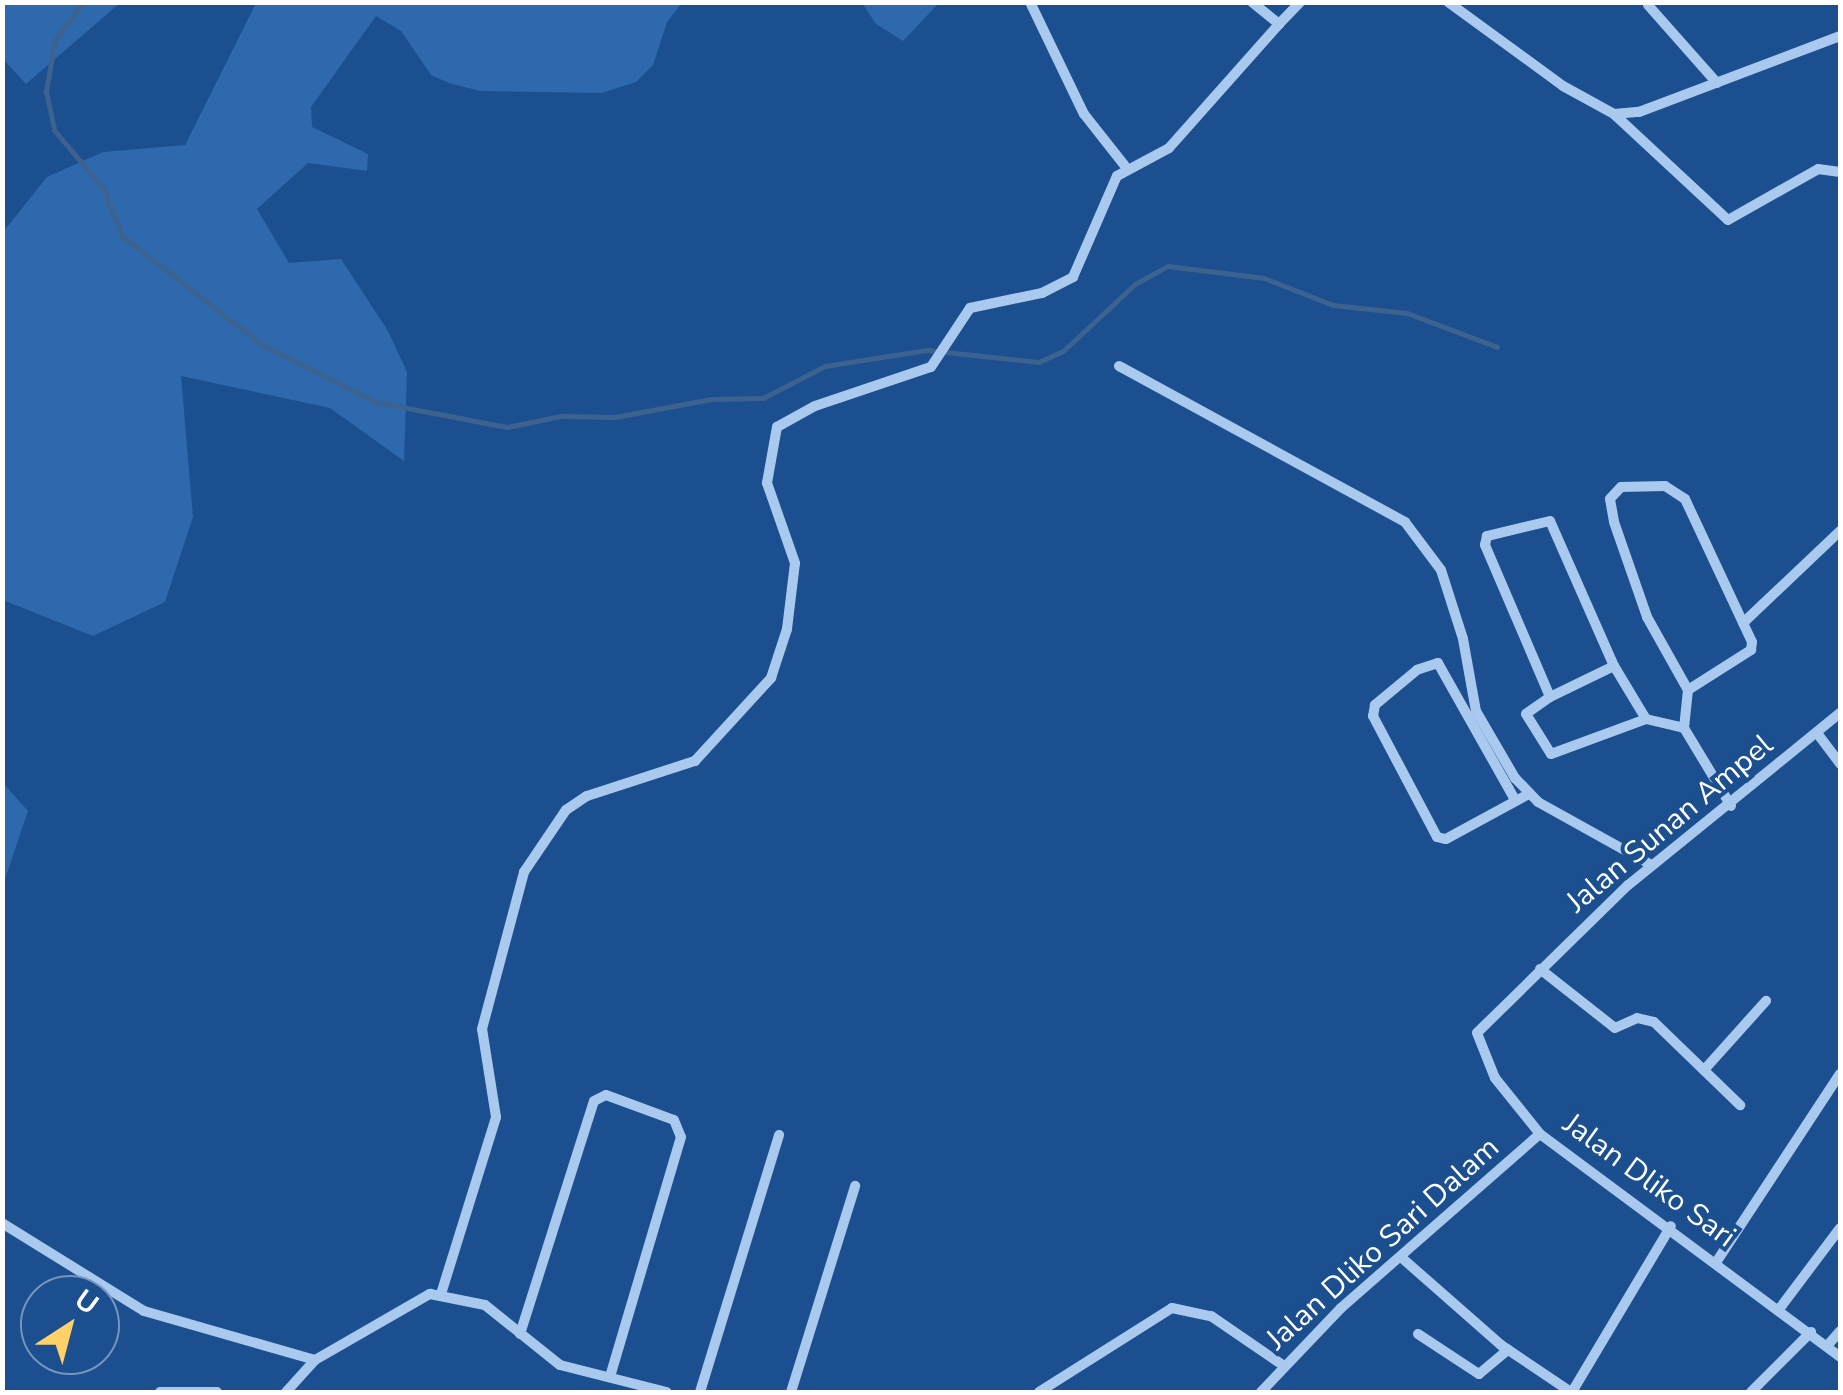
<!DOCTYPE html>
<html>
<head>
<meta charset="utf-8">
<style>
  body { margin:0 }
  #map { position:relative; width:1843px; height:1395px; overflow:hidden; background:#1b4f8f; font-family:"Nunito Sans",sans-serif }
  div>[style] { position:absolute }
  .green>* { inset:0; background:#2e69ad }
  .stream>* { height:5px; margin:-2.5px; padding:0 2.5px; transform-origin:2.5px; border-radius:2.5px; background:#3c6290 }
  .minor>* { height:10px; margin:-5px; padding:0 5px; transform-origin:5px; border-radius:5px; background:#a9c9ee }
  span { translate:-50% -50%; white-space:nowrap; text-align:center; line-height:1.15; -webkit-text-stroke:8px #1b4f8f; paint-order:stroke }
  .street-label { font-size:30px; color:#fff }
  .frame { position:absolute; inset:0; border:5px solid #fff; pointer-events:none }
  .north { position:absolute; left:20px; top:1275px; width:100px; height:100px; box-sizing:border-box; background:#1b4f8f; border:2px solid #7695bc; border-radius:50%; rotate:36deg; font-size:28px; font-weight:700; line-height:40px; text-align:center; color:#fff }
  .north::after { content:''; display:block; margin:auto; width:35px; height:45px; background:#ffd166; clip-path:polygon(50% 0,100% 100%,50% 72%,0 100%) }
</style>
</head>
<body>
<div id="map">
  <div class="green">
    <div style="clip-path:polygon(2px 3px,3px 2px,120px 3px,26px 84px,3px 59px)"></div>
    <div style="clip-path:polygon(256px 3px,682px 3px,667px 22px,653px 65px,636px 82px,602px 93px,480px 91px,449px 83px,431px 75px,401px 31px,376px 16px,311px 107px,312px 127px,368px 154px,367px 171px,308px 163px,257px 209px,289px 263px,341px 259px,388px 331px,407px 372px,404px 461px,330px 408px,181px 376px,193px 517px,165px 602px,93px 636px,3px 600px,3px 232px,47px 177px,103px 152px,185px 145px)"></div>
    <div style="clip-path:polygon(862px 3px,862px 2px,939px 3px,903px 41px,876px 24px)"></div>
    <div style="clip-path:polygon(3px 783px,28px 811px,3px 885px)"></div>
  </div>
  <div class="stream">
    <div style="left:83px;top:2px;width:47px;rotate:126.4deg"></div>
    <div style="left:55px;top:40px;width:52px;rotate:100deg"></div>
    <div style="left:46px;top:91px;width:40px;rotate:78deg"></div>
    <div style="left:54px;top:130px;width:76px;rotate:49.8deg"></div>
    <div style="left:103px;top:188px;width:52px;rotate:68.4deg"></div>
    <div style="left:122px;top:236px;width:176px;rotate:37.8deg"></div>
    <div style="left:261px;top:344px;width:129px;rotate:26.8deg"></div>
    <div style="left:376px;top:402px;width:133px;rotate:10.8deg"></div>
    <div style="left:507px;top:427px;width:55px;rotate:-11.5deg"></div>
    <div style="left:561px;top:416px;width:54px;rotate:1.1deg"></div>
    <div style="left:615px;top:417px;width:98px;rotate:-10.6deg"></div>
    <div style="left:711px;top:399px;width:52px;rotate:-1.1deg"></div>
    <div style="left:763px;top:398px;width:70px;rotate:-27.3deg"></div>
    <div style="left:825px;top:366px;width:103px;rotate:-8.9deg"></div>
    <div style="left:927px;top:350px;width:113px;rotate:6.1deg"></div>
    <div style="left:1039px;top:362px;width:26px;rotate:-25deg"></div>
    <div style="left:1063px;top:351px;width:98px;rotate:-42.9deg"></div>
    <div style="left:1135px;top:284px;width:38px;rotate:-29deg"></div>
    <div style="left:1168px;top:266px;width:97px;rotate:7.1deg"></div>
    <div style="left:1264px;top:278px;width:74px;rotate:21.4deg"></div>
    <div style="left:1333px;top:305px;width:74px;rotate:6.2deg"></div>
    <div style="left:1407px;top:313px;width:96px;rotate:20.7deg"></div>
  </div>
  <div class="minor">
    <div style="left:1030px;top:2px;width:124px;rotate:64.3deg"></div>
    <div style="left:1084px;top:114px;width:66px;rotate:51.7deg"></div>
    <div style="left:1252px;top:2px;width:35px;rotate:39deg"></div>
    <div style="left:1279px;top:24px;width:30px;rotate:-46deg"></div>
    <div style="left:1448px;top:2px;width:142px;rotate:36.1deg"></div>
    <div style="left:1563px;top:86px;width:58px;rotate:28.8deg"></div>
    <div style="left:1614px;top:114px;width:25px;rotate:-5deg"></div>
    <div style="left:1639px;top:112px;width:215px;rotate:-20.7deg"></div>
    <div style="left:1648px;top:5px;width:104px;rotate:48.5deg"></div>
    <div style="left:1615px;top:115px;width:154px;rotate:42.9deg"></div>
    <div style="left:1728px;top:220px;width:103px;rotate:-29.5deg"></div>
    <div style="left:1818px;top:169px;width:22px;rotate:8deg"></div>
    <div style="left:1119px;top:366px;width:326px;rotate:28.6deg"></div>
    <div style="left:1405px;top:522px;width:60px;rotate:53.1deg"></div>
    <div style="left:1441px;top:570px;width:72px;rotate:72.3deg"></div>
    <div style="left:1463px;top:639px;width:73px;rotate:79.8deg"></div>
    <div style="left:1476px;top:711px;width:78px;rotate:59.8deg"></div>
    <div style="left:1515px;top:778px;width:33px;rotate:46deg"></div>
    <div style="left:1538px;top:802px;width:129px;rotate:29.1deg"></div>
    <div style="left:1743px;top:623px;width:134px;rotate:-43.5deg"></div>
    <div style="left:1688px;top:690px;width:75px;rotate:-32.4deg"></div>
    <div style="left:1751px;top:650px;width:8px;rotate:-83deg"></div>
    <div style="left:1752px;top:642px;width:158px;rotate:-115.1deg"></div>
    <div style="left:1685px;top:499px;width:24px;rotate:-147deg"></div>
    <div style="left:1665px;top:486px;width:44px;rotate:178.7deg"></div>
    <div style="left:1621px;top:487px;width:16px;rotate:133deg"></div>
    <div style="left:1610px;top:499px;width:23px;rotate:80deg"></div>
    <div style="left:1614px;top:522px;width:101px;rotate:70.8deg"></div>
    <div style="left:1647px;top:617px;width:84px;rotate:60.7deg"></div>
    <div style="left:1688px;top:690px;width:38px;rotate:96deg"></div>
    <div style="left:1684px;top:728px;width:91px;rotate:58.9deg"></div>
    <div style="left:1550px;top:697px;width:71px;rotate:-25.8deg"></div>
    <div style="left:1840px;top:713px;width:273px;rotate:140.9deg"></div>
    <div style="left:1628px;top:885px;width:211px;rotate:135.6deg"></div>
    <div style="left:1477px;top:1033px;width:48px;rotate:68.2deg"></div>
    <div style="left:1495px;top:1078px;width:72px;rotate:51.2deg"></div>
    <div style="left:1540px;top:1134px;width:374px;rotate:36.6deg"></div>
    <div style="left:1646px;top:719px;width:62px;rotate:-121.1deg"></div>
    <div style="left:1614px;top:666px;width:158px;rotate:-113.8deg"></div>
    <div style="left:1550px;top:521px;width:65px;rotate:166.6deg"></div>
    <div style="left:1487px;top:536px;width:9px;rotate:103deg"></div>
    <div style="left:1485px;top:545px;width:165px;rotate:66.8deg"></div>
    <div style="left:1550px;top:697px;width:29px;rotate:145deg"></div>
    <div style="left:1526px;top:714px;width:47px;rotate:58deg"></div>
    <div style="left:1551px;top:754px;width:101px;rotate:-20.2deg"></div>
    <div style="left:1646px;top:719px;width:39px;rotate:13deg"></div>
    <div style="left:1817px;top:733px;width:39px;rotate:53deg"></div>
    <div style="left:1514px;top:798px;width:155px;rotate:-119.4deg"></div>
    <div style="left:1438px;top:663px;width:22px;rotate:162deg"></div>
    <div style="left:1417px;top:670px;width:55px;rotate:140.2deg"></div>
    <div style="left:1375px;top:705px;width:11px;rotate:100deg"></div>
    <div style="left:1373px;top:716px;width:137px;rotate:62.1deg"></div>
    <div style="left:1437px;top:837px;width:9px;rotate:13deg"></div>
    <div style="left:1446px;top:839px;width:94px;rotate:-28.5deg"></div>
    <div style="left:1540px;top:969px;width:95px;rotate:38.2deg"></div>
    <div style="left:1615px;top:1028px;width:24px;rotate:-24deg"></div>
    <div style="left:1637px;top:1018px;width:17px;rotate:13deg"></div>
    <div style="left:1654px;top:1022px;width:120px;rotate:44deg"></div>
    <div style="left:1704px;top:1070px;width:93px;rotate:-48.1deg"></div>
    <div style="left:2px;top:1223px;width:167px;rotate:31.8deg"></div>
    <div style="left:144px;top:1311px;width:178px;rotate:16deg"></div>
    <div style="left:1402px;top:1258px;width:132px;rotate:41.3deg"></div>
    <div style="left:1501px;top:1345px;width:84px;rotate:33.9deg"></div>
    <div style="left:1717px;top:1261px;width:224px;rotate:-56.7deg"></div>
    <div style="left:441px;top:1294px;width:185px;rotate:-72.7deg"></div>
    <div style="left:496px;top:1117px;width:89px;rotate:-99deg"></div>
    <div style="left:482px;top:1029px;width:163px;rotate:-75deg"></div>
    <div style="left:524px;top:872px;width:75px;rotate:-55.9deg"></div>
    <div style="left:566px;top:810px;width:25px;rotate:-34deg"></div>
    <div style="left:587px;top:796px;width:114px;rotate:-18deg"></div>
    <div style="left:695px;top:761px;width:113px;rotate:-47.5deg"></div>
    <div style="left:771px;top:678px;width:52px;rotate:-71.9deg"></div>
    <div style="left:787px;top:629px;width:66px;rotate:-83.1deg"></div>
    <div style="left:795px;top:563px;width:85px;rotate:-109.3deg"></div>
    <div style="left:767px;top:483px;width:57px;rotate:-79.9deg"></div>
    <div style="left:777px;top:427px;width:43px;rotate:-28.9deg"></div>
    <div style="left:815px;top:406px;width:122px;rotate:-18.6deg"></div>
    <div style="left:931px;top:367px;width:71px;rotate:-56.5deg"></div>
    <div style="left:970px;top:308px;width:74px;rotate:-11.8deg"></div>
    <div style="left:1042px;top:293px;width:35px;rotate:-27deg"></div>
    <div style="left:1073px;top:277px;width:110px;rotate:-66.5deg"></div>
    <div style="left:1117px;top:176px;width:59px;rotate:-28.3deg"></div>
    <div style="left:1169px;top:148px;width:166px;rotate:-48.4deg"></div>
    <div style="left:1780px;top:1308px;width:100px;rotate:-53.1deg"></div>
    <div style="left:520px;top:1334px;width:244px;rotate:-72.4deg"></div>
    <div style="left:594px;top:1101px;width:13px;rotate:-27deg"></div>
    <div style="left:606px;top:1095px;width:72px;rotate:20.2deg"></div>
    <div style="left:674px;top:1120px;width:18px;rotate:68deg"></div>
    <div style="left:681px;top:1137px;width:249px;rotate:106.5deg"></div>
    <div style="left:1418px;top:1334px;width:73px;rotate:33.3deg"></div>
    <div style="left:1479px;top:1374px;width:38px;rotate:-40deg"></div>
    <div style="left:1827px;top:1346px;width:20px;rotate:-49deg"></div>
    <div style="left:160px;top:1392px;width:57px"></div>
    <div style="left:286px;top:1392px;width:43px;rotate:-47.8deg"></div>
    <div style="left:315px;top:1360px;width:133px;rotate:-29.9deg"></div>
    <div style="left:430px;top:1294px;width:56px;rotate:11.3deg"></div>
    <div style="left:485px;top:1305px;width:96px;rotate:38.7deg"></div>
    <div style="left:560px;top:1365px;width:110px;rotate:14.2deg"></div>
    <div style="left:700px;top:1392px;width:269px;rotate:-72.9deg"></div>
    <div style="left:791px;top:1392px;width:216px;rotate:-72.7deg"></div>
    <div style="left:1039px;top:1392px;width:157px;rotate:-32.3deg"></div>
    <div style="left:1172px;top:1308px;width:40px;rotate:12deg"></div>
    <div style="left:1211px;top:1316px;width:88px;rotate:34.4deg"></div>
    <div style="left:1261px;top:1392px;width:116px;rotate:-46.4deg"></div>
    <div style="left:1341px;top:1308px;width:264px;rotate:-41.2deg"></div>
    <div style="left:1572px;top:1392px;width:193px;rotate:-59.2deg"></div>
    <div style="left:1751px;top:1392px;width:85px;rotate:-45deg"></div>
  </div>
  <div class="street-label">
    <span style="left:1670px;top:824px;rotate:-40deg">Jalan Sunan Ampel</span>
    <span style="left:1649px;top:1181px;rotate:36deg">Jalan Dliko Sari</span>
    <span style="left:1383px;top:1244px;rotate:-42deg">Jalan Dliko Sari Dalam</span>
  </div>
  <div class="frame"></div>
  <div class="north">U</div>
</div>
</body>
</html>
